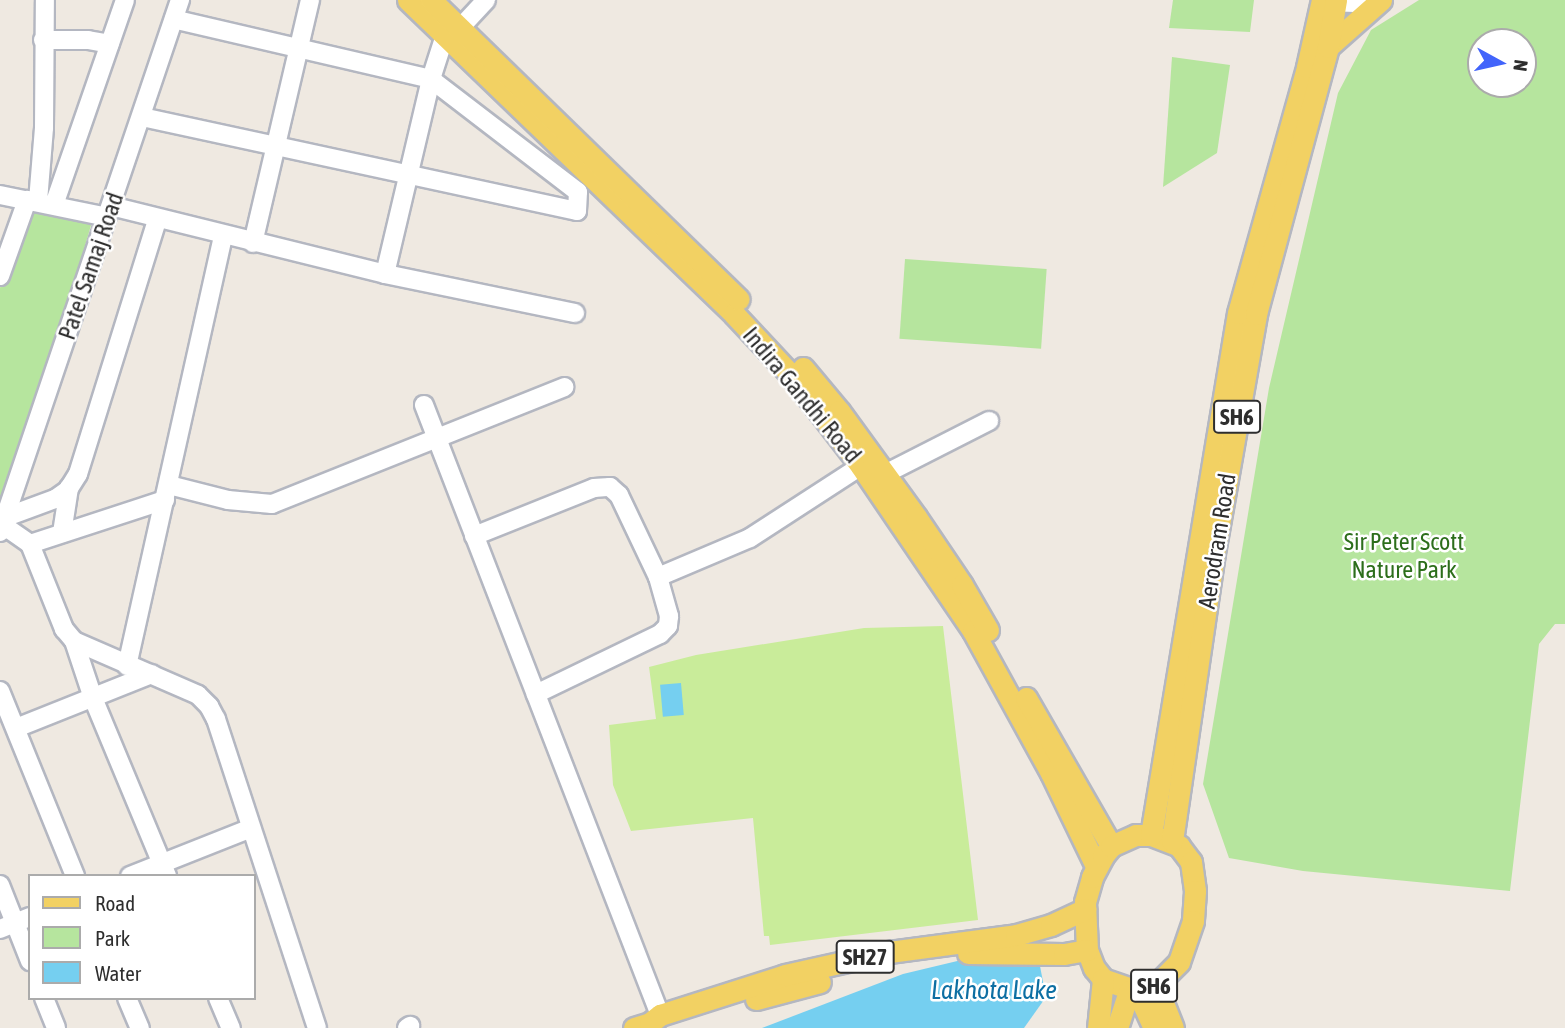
<!DOCTYPE html>
<html>
<head>
<meta charset="utf-8">
<style>
  body { margin:0 }
  #map { position:relative; width:1565px; height:1028px; overflow:hidden; background:#efe9e1; font-family:"Asap Condensed",sans-serif }
  div>[style] { position:absolute }
  .green>* { inset:0; background:#b6e59e; transform-origin:0 0 }
  .pitch>* { inset:0; background:#c9ec9a }
  .water>* { inset:0; background:#75cff0; transform-origin:0 0 }
  .roads { filter:drop-shadow(2px 0 #b4b7c1) drop-shadow(-2px 0 #b4b7c1) drop-shadow(0 2px #b4b7c1) drop-shadow(0 -2px #b4b7c1) }
  .minor>* { height:18px; margin:-9px; padding:0 9px; transform-origin:9px; border-radius:9px; background:#fff }
  .major>* { height:21px; margin:-10.5px; padding:0 10.5px; transform-origin:10.5px; border-radius:10.5px; background:#f2d163 }
  span { translate:-50% -50%; white-space:nowrap; text-align:center; line-height:1.15; -webkit-text-stroke:5px #fff; paint-order:stroke }
  .shield-label span { padding:2px 5px; background:#fff; border:2px solid; border-radius:5px; -webkit-text-stroke-width:0 }
  .shield-label { font-size:23px; color:#2e2e2e; font-weight:700 }
  .street-label { font-size:24px; color:#2e2e2e }
  .park-label { font-size:24px; color:#2c6e1b }
  .water-label { font-size:26px; color:#0d6fa3; font-style:italic }
  .legend { position:absolute; left:28px; top:874px; width:228px; height:126px; box-sizing:border-box; background:#fff; border:2px solid #ababab; margin:0; padding:9px 12px; list-style:none; font-size:21px; color:#2e2e2e }
  .legend li { display:flex; align-items:center; gap:14px; height:35px }
  .legend b { width:35px; border:2px solid #ababab }
  .north { position:absolute; left:1467px; top:28px; width:70px; height:70px; box-sizing:border-box; background:#fff; border:2px solid #ababab; border-radius:50%; rotate:98deg; font-size:19px; font-weight:700; line-height:28px; text-align:center; color:#2e2e2e }
  .north::after { content:''; display:block; margin:auto; width:24px; height:32px; background:#4264fb; clip-path:polygon(50% 0,100% 100%,50% 72%,0 100%) }
</style>
</head>
<body>
<div id="map">
  <div class="green">
    <div style="clip-path:polygon(1173px 0,1254px 0,1250px 32px,1169px 28px)"></div>
    <div style="clip-path:polygon(evenodd,1419px 0,1565px 0,1565px 624px,1555px 624px,1539px 644px,1510px 891px,1303px 871px,1229px 858px,1203px 784px,1269px 388px,1338px 93px,1371px 30px,1419px 0,1481px 42px,1523px 42px,1523px 84px,1481px 84px,1481px 42px)"></div>
    <div style="clip-path:polygon(1172px 57px,1230px 65px,1217px 153px,1163px 187px)"></div>
    <div style="clip-path:polygon(27px 207px,92px 222px,9px 505px,0 505px,0 288px)"></div>
    <div style="left:905px;top:259px;width:142px;height:80px;rotate:4deg"></div>
  </div>
  <div class="pitch">
    <div style="clip-path:polygon(943px 626px,978px 920px,770px 945px,769px 936px,764px 936px,753px 818px,631px 831px,613px 785px,609px 725px,656px 719px,649px 667px,696px 655px,864px 628px)"></div>
  </div>
  <div class="water">
    <div style="left:681px;top:683px;width:32px;height:21px;rotate:85deg"></div>
    <div style="clip-path:polygon(995px 952px,1039px 961px,1046px 997px,1024px 1028px,762px 1028px,903px 974px)"></div>
  </div>
  <div class="roads">
    <div class="minor">
      <div style="left:1324px;top:2px;width:32px;rotate:2deg"></div>
      <div style="left:1356px;top:3px;width:13px;rotate:-13deg"></div>
      <div style="left:460px;top:28px;width:38px;rotate:-47deg"></div>
      <div style="left:43px;top:40px;width:45px"></div>
      <div style="left:88px;top:40px;width:22px;rotate:10deg"></div>
      <div style="left:142px;top:117px;width:445px;rotate:12.2deg"></div>
      <div style="left:577px;top:211px;width:19px;rotate:-87deg"></div>
      <div style="left:578px;top:192px;width:185px;rotate:-142.5deg"></div>
      <div style="left:431px;top:79px;width:264px;rotate:-166.9deg"></div>
      <div style="left:0;top:195px;width:109px;rotate:11.6deg"></div>
      <div style="left:38px;top:201px;width:73px;rotate:-85.3deg"></div>
      <div style="left:44px;top:128px;width:128px;rotate:-89.6deg"></div>
      <div style="left:54px;top:205px;width:217px;rotate:-70.9deg"></div>
      <div style="left:111px;top:206px;width:282px;rotate:13.9deg"></div>
      <div style="left:385px;top:274px;width:194px;rotate:11.6deg"></div>
      <div style="left:253px;top:243px;width:250px;rotate:-76.8deg"></div>
      <div style="left:385px;top:274px;width:200px;rotate:-76.7deg"></div>
      <div style="left:431px;top:79px;width:46px;rotate:-72.3deg"></div>
      <div style="left:0;top:276px;width:81px;rotate:-70.4deg"></div>
      <div style="left:424px;top:405px;width:654px;rotate:68.85deg"></div>
      <div style="left:885px;top:474px;width:117px;rotate:-27deg"></div>
      <div style="left:169px;top:485px;width:61px;rotate:14.3deg"></div>
      <div style="left:228px;top:500px;width:44px;rotate:5.2deg"></div>
      <div style="left:272px;top:504px;width:315px;rotate:-21.8deg"></div>
      <div style="left:6px;top:517px;width:52px;rotate:-20.2deg"></div>
      <div style="left:55px;top:499px;width:16px;rotate:-35deg"></div>
      <div style="left:68px;top:490px;width:19px;rotate:-58deg"></div>
      <div style="left:78px;top:474px;width:266px;rotate:-72.7deg"></div>
      <div style="left:0;top:523px;width:37px;rotate:35deg"></div>
      <div style="left:30px;top:544px;width:92px;rotate:68.2deg"></div>
      <div style="left:64px;top:629px;width:16px;rotate:50deg"></div>
      <div style="left:74px;top:641px;width:135px;rotate:23.5deg"></div>
      <div style="left:198px;top:695px;width:16px;rotate:45deg"></div>
      <div style="left:209px;top:706px;width:15px;rotate:62deg"></div>
      <div style="left:216px;top:719px;width:325px;rotate:71.9deg"></div>
      <div style="left:0;top:532px;width:562px;rotate:-71.31deg"></div>
      <div style="left:62px;top:533px;width:46px;rotate:-81.2deg"></div>
      <div style="left:474px;top:536px;width:129px;rotate:-21.8deg"></div>
      <div style="left:594px;top:488px;width:16px;rotate:-4deg"></div>
      <div style="left:610px;top:487px;width:12px;rotate:42deg"></div>
      <div style="left:619px;top:495px;width:91px;rotate:64.6deg"></div>
      <div style="left:658px;top:577px;width:41px;rotate:74.2deg"></div>
      <div style="left:669px;top:616px;width:10px;rotate:96deg"></div>
      <div style="left:668px;top:626px;width:11px;rotate:135deg"></div>
      <div style="left:660px;top:634px;width:138px;rotate:154.2deg"></div>
      <div style="left:30px;top:544px;width:142px;rotate:-18.1deg"></div>
      <div style="left:658px;top:577px;width:100px;rotate:-23deg"></div>
      <div style="left:750px;top:538px;width:132px;rotate:-33deg"></div>
      <div style="left:74px;top:641px;width:60px;rotate:71.6deg"></div>
      <div style="left:93px;top:698px;width:193px;rotate:67.4deg"></div>
      <div style="left:127px;top:666px;width:441px;rotate:-77.4deg"></div>
      <div style="left:0;top:691px;width:200px;rotate:67.9deg"></div>
      <div style="left:16px;top:728px;width:146px;rotate:-21.7deg"></div>
      <div style="left:130px;top:876px;width:130px;rotate:-21.6deg"></div>
      <div style="left:0;top:885px;width:82px;rotate:68.5deg"></div>
      <div style="left:0;top:929px;width:32px;rotate:-22deg"></div>
      <div style="left:44px;top:998px;width:32px;rotate:68deg"></div>
      <div style="left:127px;top:998px;width:33px;rotate:67deg"></div>
      <div style="left:218px;top:998px;width:33px;rotate:67deg"></div>
      <div style="left:407px;top:1028px;width:4px;rotate:-34deg"></div>
    </div>
    <div class="major">
      <div style="left:408px;top:0;width:453px;rotate:43.9deg"></div>
      <div style="left:734px;top:314px;width:83px;rotate:46.9deg"></div>
      <div style="left:791px;top:375px;width:115px;rotate:52.4deg"></div>
      <div style="left:861px;top:466px;width:199px;rotate:55.8deg"></div>
      <div style="left:973px;top:631px;width:162px;rotate:61.2deg"></div>
      <div style="left:1051px;top:773px;width:103px;rotate:64.2deg"></div>
      <div style="left:431px;top:0;width:429px;rotate:44.2deg"></div>
      <div style="left:1328px;top:47px;width:71px;rotate:-41.6deg"></div>
      <div style="left:803px;top:368px;width:56px;rotate:50.1deg"></div>
      <div style="left:839px;top:411px;width:131px;rotate:54deg"></div>
      <div style="left:916px;top:517px;width:82px;rotate:55.9deg"></div>
      <div style="left:962px;top:585px;width:52px;rotate:60deg"></div>
      <div style="left:1026px;top:698px;width:171px;rotate:60.1deg"></div>
      <div style="left:1136px;top:835px;width:15px"></div>
      <div style="left:1151px;top:835px;width:30px;rotate:21deg"></div>
      <div style="left:1179px;top:846px;width:20px;rotate:53deg"></div>
      <div style="left:1191px;top:862px;width:29px;rotate:82deg"></div>
      <div style="left:1195px;top:891px;width:30px;rotate:94deg"></div>
      <div style="left:1193px;top:921px;width:43px;rotate:108.9deg"></div>
      <div style="left:1179px;top:962px;width:33px;rotate:135deg"></div>
      <div style="left:1156px;top:985px;width:20px;rotate:162deg"></div>
      <div style="left:1137px;top:991px;width:36px;rotate:-161deg"></div>
      <div style="left:1103px;top:979px;width:14px;rotate:-129deg"></div>
      <div style="left:1094px;top:968px;width:19px;rotate:-111deg"></div>
      <div style="left:1087px;top:950px;width:48px;rotate:-92.4deg"></div>
      <div style="left:1085px;top:902px;width:26px;rotate:-74deg"></div>
      <div style="left:1092px;top:877px;width:24px;rotate:-62deg"></div>
      <div style="left:1103px;top:856px;width:13px;rotate:-51deg"></div>
      <div style="left:1111px;top:846px;width:27px;rotate:-24deg"></div>
      <div style="left:1151px;top:835px;width:529px;rotate:-80.54deg"></div>
      <div style="left:1238px;top:313px;width:255px;rotate:-74.3deg"></div>
      <div style="left:1307px;top:67px;width:69px;rotate:-77.4deg"></div>
      <div style="left:1172px;top:841px;width:291px;rotate:-81.7deg"></div>
      <div style="left:1214px;top:553px;width:243px;rotate:-80deg"></div>
      <div style="left:1256px;top:314px;width:277px;rotate:-74.9deg"></div>
      <div style="left:1328px;top:47px;width:48px;rotate:-80.3deg"></div>
      <div style="left:968px;top:953px;width:96px;rotate:0.6deg"></div>
      <div style="left:1064px;top:954px;width:23px;rotate:-10deg"></div>
      <div style="left:1156px;top:985px;width:46px;rotate:68.4deg"></div>
      <div style="left:1137px;top:991px;width:41px;rotate:65.3deg"></div>
      <div style="left:756px;top:999px;width:66px;rotate:-14.9deg"></div>
      <div style="left:634px;top:1028px;width:17px;rotate:-17deg"></div>
      <div style="left:650px;top:1023px;width:13px;rotate:-39deg"></div>
      <div style="left:660px;top:1015px;width:131px;rotate:-17.7deg"></div>
      <div style="left:785px;top:975px;width:107px;rotate:-12.5deg"></div>
      <div style="left:889px;top:952px;width:128px;rotate:-7.6deg"></div>
      <div style="left:1016px;top:935px;width:36px;rotate:-16deg"></div>
      <div style="left:1051px;top:925px;width:38px;rotate:-25deg"></div>
      <div style="left:1098px;top:1028px;width:49px;rotate:-84.2deg"></div>
      <div style="left:1117px;top:1028px;width:39px;rotate:-72deg"></div>
    </div>
  </div>
  <div class="shield-label">
    <span style="left:1237px;top:417px">SH6</span>
    <span style="left:865px;top:957px">SH27</span>
    <span style="left:1154px;top:986px">SH6</span>
  </div>
  <div class="street-label">
    <span style="left:91px;top:266px;rotate:-71deg">Patel Samaj Road</span>
    <span style="left:802px;top:395px;rotate:50deg">Indira Gandhi Road</span>
    <span style="left:1217px;top:541px;rotate:-81deg">Aerodram Road</span>
  </div>
  <div class="park-label">
    <span style="left:1404px;top:556px">Sir Peter Scott<br>Nature Park</span>
  </div>
  <div class="water-label">
    <span style="left:994px;top:991px">Lakhota Lake</span>
  </div>
  <ul class="legend">
  <li><b style="height:9px;background:#f2d163"></b>Road</li>
  <li><b style="height:19px;background:#b6e59e"></b>Park</li>
  <li><b style="height:19px;background:#75cff0"></b>Water</li>
  </ul>
  <div class="north">N</div>
</div>
</body>
</html>
